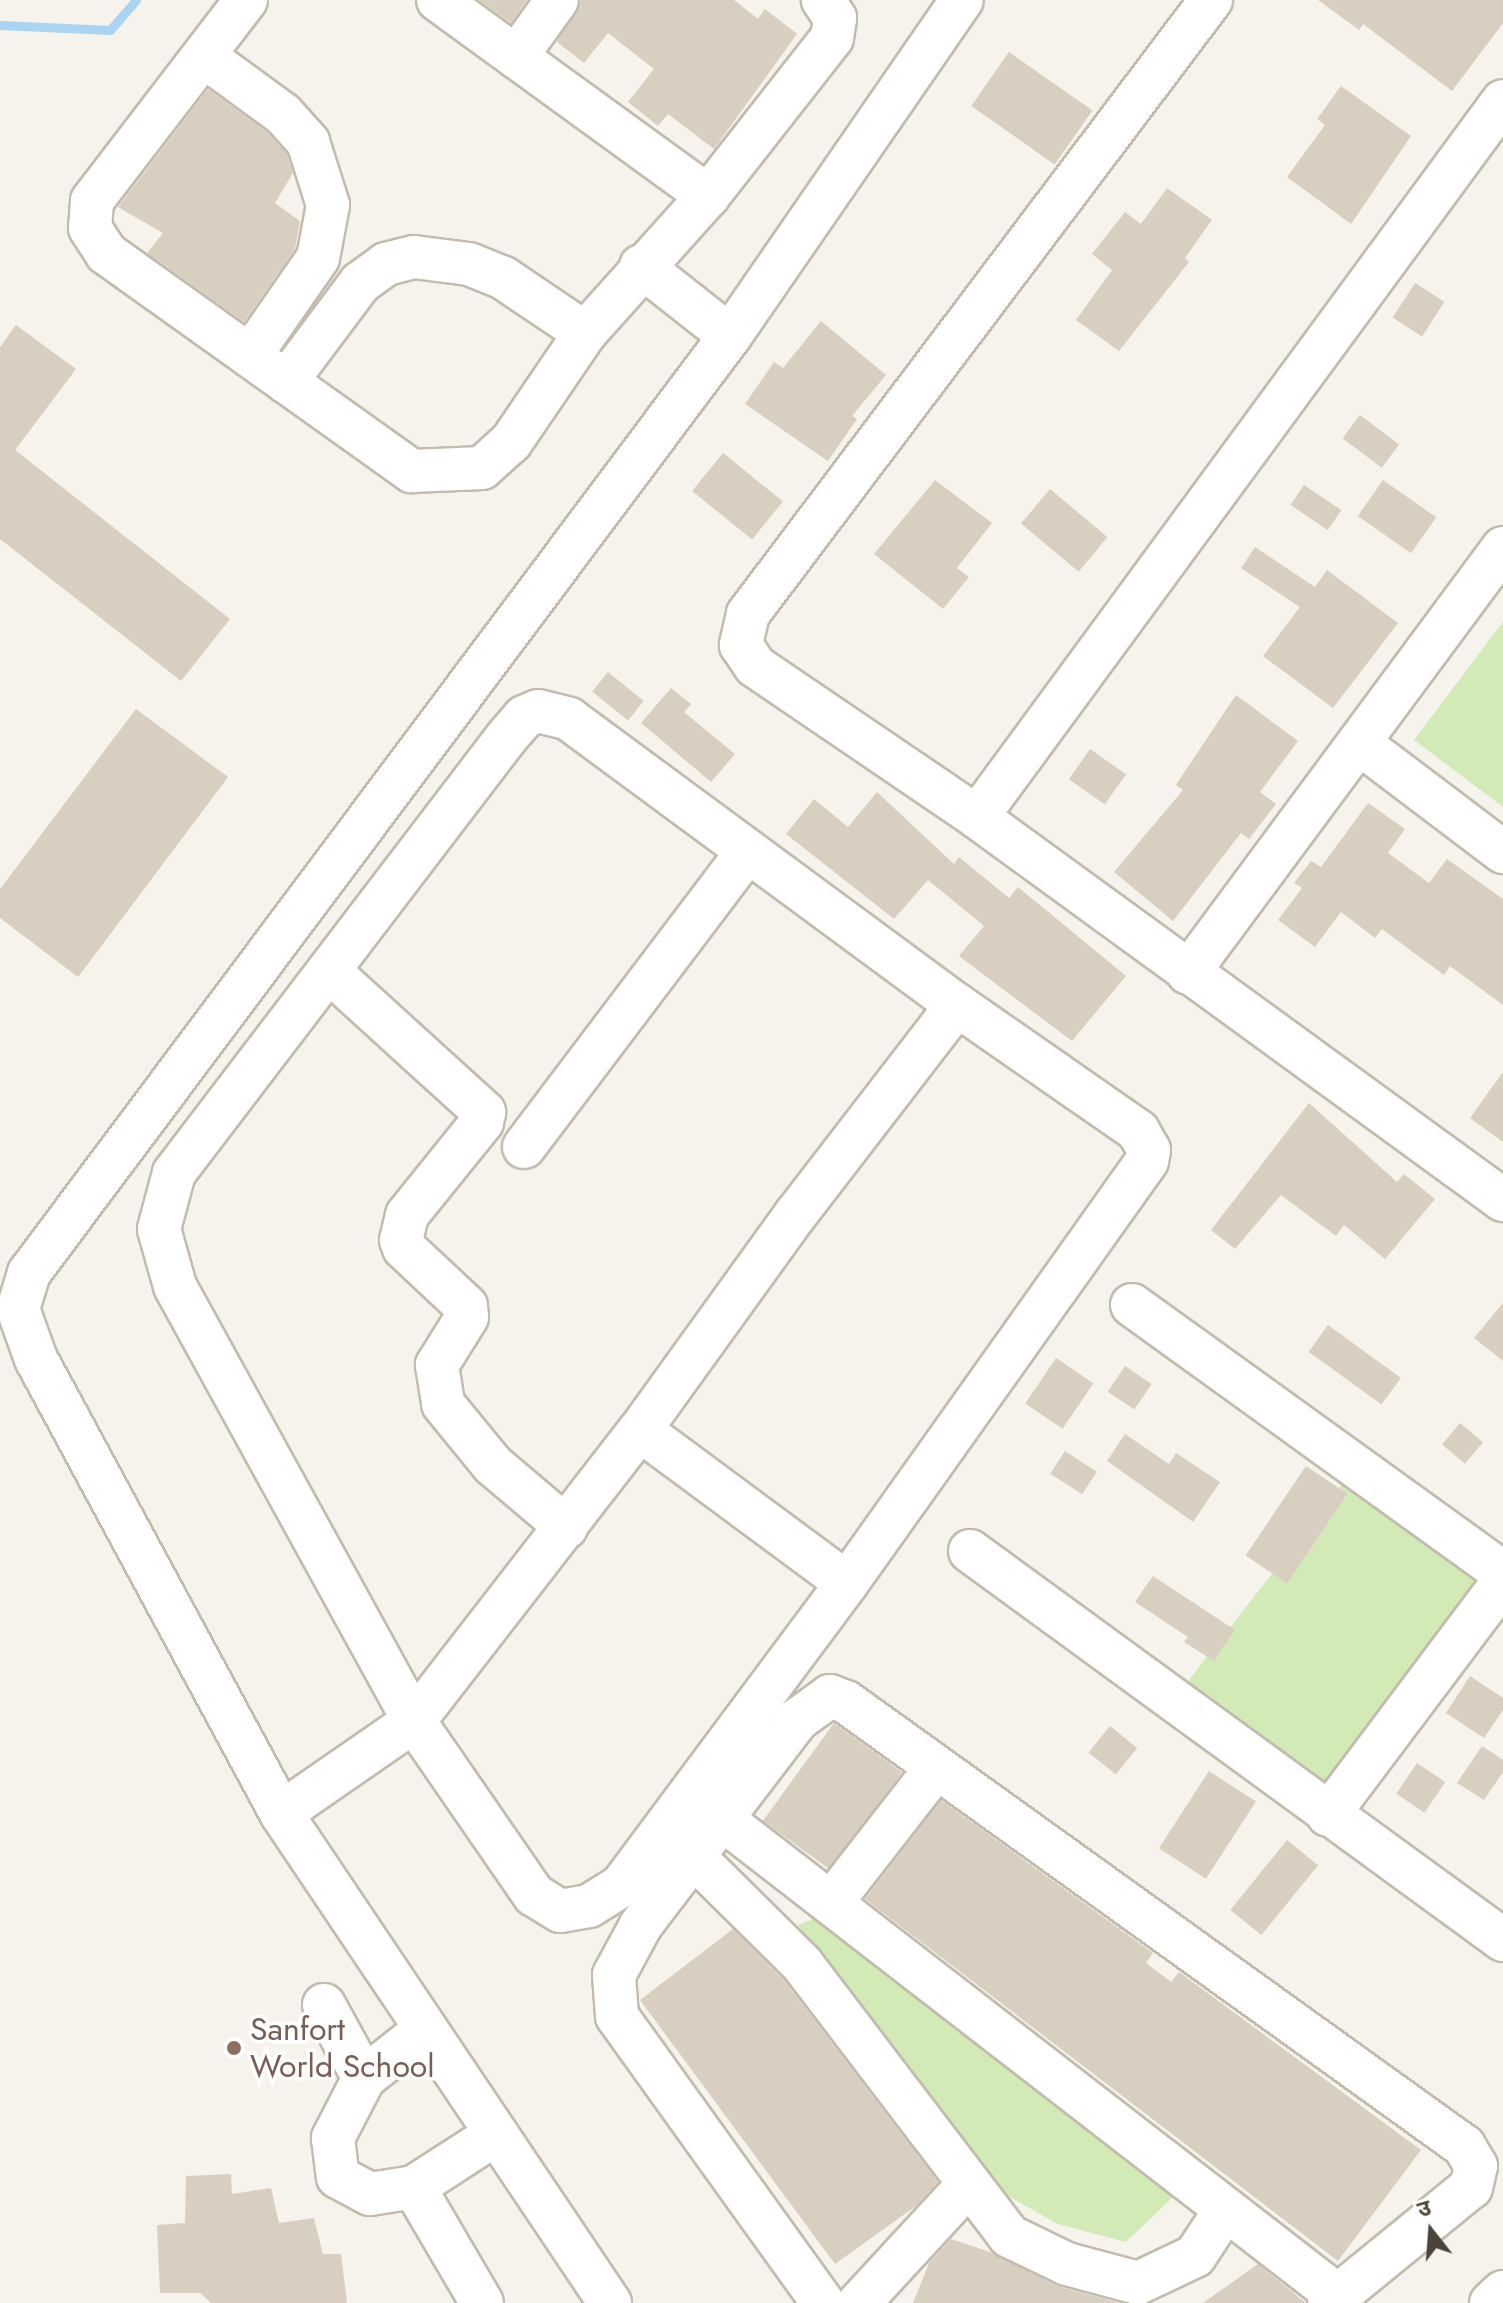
<!DOCTYPE html>
<html>
<head>
<meta charset="utf-8">
<style>
  body { margin:0 }
  #map { position:relative; width:1503px; height:2303px; overflow:hidden; background:#f6f3ec; font-family:Jost,"Noto Sans Devanagari",sans-serif }
  div>[style] { position:absolute }
  .green>* { inset:0; background:#d2eab5; transform-origin:0 0 }
  .stream>* { height:9px; margin:-4.5px; padding:0 4.5px; transform-origin:4.5px; border-radius:4.5px; background:#a9d4f2 }
  .building>* { inset:0; background:#d8cfc1; transform-origin:0 0 }
  .roads { filter:drop-shadow(2px 0 #c2bbae) drop-shadow(-2px 0 #c2bbae) drop-shadow(0 2px #c2bbae) drop-shadow(0 -2px #c2bbae) }
  .minor>* { height:42px; margin:-21px; padding:0 21px; transform-origin:21px; border-radius:21px; background:#fff }
  .dots>* { width:22px; height:22px; translate:-50% -50%; box-sizing:border-box; border:4px solid #fff; border-radius:50% }
  span { translate:-50% -50%; white-space:nowrap; text-align:center; line-height:1.15; -webkit-text-stroke:7px #fff; paint-order:stroke }
  .education-label { font-size:32px; color:#785e54 }
  .left { translate:0 -50%; text-align:left }
  .north { position:absolute; left:1391px; top:2191px; width:80px; height:80px; -webkit-text-stroke:6px #fff; paint-order:stroke; rotate:343deg; font-size:22px; font-weight:700; line-height:32px; text-align:center; color:#4b4439 }
  .north::after { content:''; display:block; margin:auto; width:28px; height:36px; background:#4b4439; clip-path:polygon(50% 0,100% 100%,50% 72%,0 100%) }
</style>
</head>
<body>
<div id="map">
  <div class="green">
    <div style="clip-path:polygon(1503px 622px,1503px 807px,1414px 740px)"></div>
    <div style="left:1346px;top:1479px;width:170px;height:260px;rotate:38deg"></div>
    <div style="clip-path:polygon(829px 1912px,1168px 2173px,1172px 2198px,1126px 2242px,1058px 2224px,985px 2183px,798px 1925px)"></div>
  </div>
  <div class="stream">
    <div style="left:0;top:25px;width:110px;rotate:2.6deg"></div>
    <div style="left:110px;top:30px;width:40px;rotate:-49deg"></div>
  </div>
  <div class="building">
    <div style="clip-path:polygon(479px 0,527px 0,511px 23px)"></div>
    <div style="clip-path:polygon(581px 0,734px 0,758px 19px,765px 9px,797px 34px,714px 149px,668px 114px,658px 126px,628px 102px,654px 69px,608px 33px,584px 63px,557px 42px)"></div>
    <div style="clip-path:polygon(1318px 0,1503px 0,1503px 23px,1452px 91px,1363px 24px,1359px 30px)"></div>
    <div style="left:1009px;top:52px;width:102px;height:66px;rotate:35deg"></div>
    <div style="clip-path:polygon(1341px 86px,1411px 136px,1351px 224px,1287px 177px,1325px 125px,1317px 119px)"></div>
    <div style="clip-path:polygon(208px 89px,267px 132px,287px 154px,293px 173px,275px 203px,300px 221px,295px 249px,244px 322px,147px 253px,163px 233px,118px 207px)"></div>
    <div style="clip-path:polygon(1167px 188px,1212px 220px,1185px 258px,1189px 262px,1119px 351px,1076px 320px,1112px 270px,1092px 254px,1125px 212px,1141px 224px)"></div>
    <div style="left:1415px;top:283px;width:35px;height:41px;rotate:33deg"></div>
    <div style="clip-path:polygon(821px 321px,886px 375px,852px 416px,857px 419px,828px 461px,745px 404px,774px 362px,783px 368px)"></div>
    <div style="clip-path:polygon(16px 325px,76px 369px,15px 450px,230px 619px,181px 681px,0 539px,0 347px)"></div>
    <div style="left:1360px;top:415px;width:49px;height:29px;rotate:37deg"></div>
    <div style="left:723px;top:453px;width:77px;height:49px;rotate:39deg"></div>
    <div style="clip-path:polygon(935px 480px,992px 523px,957px 568px,969px 577px,943px 609px,874px 554px)"></div>
    <div style="left:1383px;top:480px;width:65px;height:44px;rotate:35deg"></div>
    <div style="left:1304px;top:485px;width:45px;height:24px;rotate:34deg"></div>
    <div style="left:1050px;top:489px;width:75px;height:45px;rotate:40deg"></div>
    <div style="clip-path:polygon(1255px 547px,1315px 587px,1327px 570px,1398px 623px,1333px 708px,1263px 656px,1300px 607px,1241px 568px)"></div>
    <div style="left:608px;top:672px;width:46px;height:25px;rotate:39deg"></div>
    <div style="clip-path:polygon(671px 688px,691px 704px,684px 712px,735px 754px,711px 782px,641px 723px)"></div>
    <div style="clip-path:polygon(1236px 695px,1298px 741px,1260px 792px,1276px 804px,1249px 839px,1241px 833px,1173px 921px,1114px 872px,1183px 790px,1176px 785px)"></div>
    <div style="clip-path:polygon(136px 709px,228px 777px,78px 977px,0 918px,0 889px)"></div>
    <div style="left:1090px;top:749px;width:44px;height:37px;rotate:35deg"></div>
    <div style="clip-path:polygon(877px 792px,954px 864px,959px 857px,1009px 898px,1018px 887px,1126px 976px,1072px 1041px,959px 956px,984px 926px,928px 880px,894px 919px,786px 834px,814px 799px,848px 827px)"></div>
    <div style="clip-path:polygon(1368px 803px,1405px 829px,1388px 853px,1429px 883px,1447px 859px,1503px 899px,1503px 1005px,1450px 966px,1444px 975px,1382px 929px,1375px 938px,1341px 912px,1315px 947px,1278px 920px,1302px 888px,1294px 883px,1311px 861px,1321px 867px)"></div>
    <div style="clip-path:polygon(1503px 1072px,1503px 1142px,1470px 1118px)"></div>
    <div style="clip-path:polygon(1309px 1103px,1397px 1182px,1404px 1174px,1435px 1199px,1385px 1259px,1344px 1225px,1336px 1236px,1281px 1195px,1235px 1249px,1211px 1230px)"></div>
    <div style="clip-path:polygon(1503px 1303px,1503px 1361px,1474px 1338px)"></div>
    <div style="left:1328px;top:1325px;width:90px;height:33px;rotate:36deg"></div>
    <div style="left:1056px;top:1358px;width:45px;height:55px;rotate:34deg"></div>
    <div style="left:1125px;top:1366px;width:32px;height:31px;rotate:34deg"></div>
    <div style="left:1460px;top:1423px;width:30px;height:28px;rotate:40deg"></div>
    <div style="clip-path:polygon(1125px 1434px,1169px 1464px,1176px 1453px,1220px 1482px,1193px 1522px,1107px 1461px)"></div>
    <div style="left:1065px;top:1451px;width:38px;height:27px;rotate:33deg"></div>
    <div style="left:1306px;top:1466px;width:50px;height:108px;rotate:34deg"></div>
    <div style="clip-path:polygon(1153px 1576px,1235px 1630px,1214px 1661px,1184px 1642px,1188px 1637px,1135px 1602px)"></div>
    <div style="clip-path:polygon(1470px 1676px,1503px 1698px,1503px 1710px,1484px 1738px,1446px 1713px)"></div>
    <div style="left:834px;top:1723px;width:84px;height:121px;rotate:36deg"></div>
    <div style="left:1110px;top:1726px;width:35px;height:34px;rotate:39deg"></div>
    <div style="clip-path:polygon(1482px 1746px,1503px 1760px,1503px 1772px,1484px 1800px,1457px 1783px)"></div>
    <div style="left:1417px;top:1763px;width:34px;height:37px;rotate:34deg"></div>
    <div style="left:1209px;top:1771px;width:56px;height:92px;rotate:33deg"></div>
    <div style="clip-path:polygon(941px 1800px,1153px 1953px,1146px 1963px,1171px 1982px,1179px 1972px,1421px 2150px,1338px 2261px,865px 1899px)"></div>
    <div style="left:1287px;top:1840px;width:40px;height:90px;rotate:39deg"></div>
    <div style="clip-path:polygon(733px 1929px,784px 1980px,938px 2182px,916px 2206px,835px 2264px,640px 2000px)"></div>
    <div style="clip-path:polygon(231px 2174px,232px 2194px,271px 2188px,279px 2223px,314px 2218px,323px 2254px,341px 2254px,347px 2303px,211px 2303px,200px 2293px,160px 2293px,157px 2225px,185px 2223px,186px 2176px)"></div>
    <div style="clip-path:polygon(951px 2239px,993px 2253px,1057px 2286px,1120px 2303px,913px 2303px,929px 2263px)"></div>
    <div style="clip-path:polygon(1258px 2264px,1306px 2303px,1203px 2303px)"></div>
  </div>
  <div class="roads">
    <div class="minor">
      <div style="left:246px;top:0;width:253px;rotate:127.5deg"></div>
      <div style="left:92px;top:201px;width:27px;rotate:94deg"></div>
      <div style="left:90px;top:228px;width:30px;rotate:57deg"></div>
      <div style="left:106px;top:253px;width:376px;rotate:35.5deg"></div>
      <div style="left:412px;top:471px;width:70px;rotate:-2.5deg"></div>
      <div style="left:482px;top:468px;width:39px;rotate:-42deg"></div>
      <div style="left:511px;top:442px;width:132px;rotate:-55.8deg"></div>
      <div style="left:585px;top:333px;width:184px;rotate:-48.1deg"></div>
      <div style="left:708px;top:196px;width:201px;rotate:-51.9deg"></div>
      <div style="left:832px;top:38px;width:20px;rotate:-81deg"></div>
      <div style="left:835px;top:18px;width:22px;rotate:-124deg"></div>
      <div style="left:438px;top:0;width:334px;rotate:36deg"></div>
      <div style="left:1211px;top:0;width:769px;rotate:127.02deg"></div>
      <div style="left:748px;top:614px;width:32px;rotate:103deg"></div>
      <div style="left:741px;top:645px;width:25px;rotate:56deg"></div>
      <div style="left:755px;top:666px;width:268px;rotate:34.2deg"></div>
      <div style="left:977px;top:817px;width:651px;rotate:36.06deg"></div>
      <div style="left:205px;top:57px;width:97px;rotate:36.2deg"></div>
      <div style="left:283px;top:114px;width:38px;rotate:48deg"></div>
      <div style="left:308px;top:142px;width:66px;rotate:72.4deg"></div>
      <div style="left:328px;top:205px;width:54px;rotate:100.7deg"></div>
      <div style="left:318px;top:258px;width:119px;rotate:124.8deg"></div>
      <div style="left:516px;top:57px;width:70px;rotate:-54.3deg"></div>
      <div style="left:641px;top:266px;width:113px;rotate:38.2deg"></div>
      <div style="left:286px;top:382px;width:124px;rotate:-53.2deg"></div>
      <div style="left:360px;top:283px;width:32px;rotate:-36deg"></div>
      <div style="left:386px;top:264px;width:29px;rotate:-14deg"></div>
      <div style="left:414px;top:257px;width:55px;rotate:7.3deg"></div>
      <div style="left:469px;top:264px;width:35px;rotate:22deg"></div>
      <div style="left:502px;top:277px;width:100px;rotate:34deg"></div>
      <div style="left:538px;top:711px;width:32px;rotate:14deg"></div>
      <div style="left:569px;top:719px;width:482px;rotate:36.4deg"></div>
      <div style="left:957px;top:1005px;width:221px;rotate:34.8deg"></div>
      <div style="left:1138px;top:1131px;width:22px;rotate:60deg"></div>
      <div style="left:1149px;top:1150px;width:11px;rotate:100deg"></div>
      <div style="left:1147px;top:1161px;width:518px;rotate:125.41deg"></div>
      <div style="left:847px;top:1583px;width:378px;rotate:126.7deg"></div>
      <div style="left:621px;top:1886px;width:38px;rotate:148deg"></div>
      <div style="left:589px;top:1906px;width:29px;rotate:170deg"></div>
      <div style="left:560px;top:1911px;width:31px;rotate:-148deg"></div>
      <div style="left:534px;top:1895px;width:211px;rotate:-124.6deg"></div>
      <div style="left:414px;top:1721px;width:496px;rotate:-118.8deg"></div>
      <div style="left:175px;top:1286px;width:59px;rotate:-105.7deg"></div>
      <div style="left:159px;top:1229px;width:58px;rotate:-75deg"></div>
      <div style="left:174px;top:1173px;width:547px;rotate:-52.65deg"></div>
      <div style="left:506px;top:738px;width:28px;rotate:-49deg"></div>
      <div style="left:524px;top:717px;width:15px;rotate:-23deg"></div>
      <div style="left:1359px;top:743px;width:181px;rotate:37.1deg"></div>
      <div style="left:977px;top:817px;width:888px;rotate:-53.7deg"></div>
      <div style="left:329px;top:971px;width:210px;rotate:42.3deg"></div>
      <div style="left:484px;top:1112px;width:10px;rotate:101deg"></div>
      <div style="left:482px;top:1122px;width:119px;rotate:128.9deg"></div>
      <div style="left:407px;top:1215px;width:26px;rotate:103deg"></div>
      <div style="left:401px;top:1240px;width:9px;rotate:69deg"></div>
      <div style="left:404px;top:1248px;width:85px;rotate:43.1deg"></div>
      <div style="left:466px;top:1306px;width:11px;rotate:85deg"></div>
      <div style="left:467px;top:1317px;width:57px;rotate:122deg"></div>
      <div style="left:437px;top:1365px;width:39px;rotate:81deg"></div>
      <div style="left:443px;top:1404px;width:79px;rotate:50.7deg"></div>
      <div style="left:493px;top:1465px;width:96px;rotate:40.3deg"></div>
      <div style="left:1188px;top:973px;width:529px;rotate:-53.46deg"></div>
      <div style="left:524px;top:1147px;width:370px;rotate:-52.9deg"></div>
      <div style="left:1132px;top:1305px;width:458px;rotate:35.8deg"></div>
      <div style="left:640px;top:1430px;width:257px;rotate:36.5deg"></div>
      <div style="left:970px;top:1551px;width:660px;rotate:36.12deg"></div>
      <div style="left:281px;top:1813px;width:162px;rotate:-34.7deg"></div>
      <div style="left:414px;top:1721px;width:368px;rotate:-52.2deg"></div>
      <div style="left:640px;top:1430px;width:266px;rotate:-54.2deg"></div>
      <div style="left:796px;top:1214px;width:264px;rotate:-52.4deg"></div>
      <div style="left:1328px;top:1815px;width:291px;rotate:-53.1deg"></div>
      <div style="left:722px;top:1819px;width:779px;rotate:37.75deg"></div>
      <div style="left:693px;top:1856px;width:153px;rotate:44.7deg"></div>
      <div style="left:802px;top:1964px;width:342px;rotate:52.7deg"></div>
      <div style="left:1009px;top:2236px;width:64px;rotate:25.8deg"></div>
      <div style="left:1067px;top:2264px;width:73px;rotate:15deg"></div>
      <div style="left:1138px;top:2283px;width:63px;rotate:-25.3deg"></div>
      <div style="left:1195px;top:2256px;width:56px;rotate:-56.6deg"></div>
      <div style="left:831px;top:1903px;width:171px;rotate:-52.1deg"></div>
      <div style="left:324px;top:2005px;width:83px;rotate:61.3deg"></div>
      <div style="left:426px;top:2029px;width:79px;rotate:141.7deg"></div>
      <div style="left:364px;top:2078px;width:68px;rotate:117.3deg"></div>
      <div style="left:333px;top:2138px;width:39px;rotate:83deg"></div>
      <div style="left:338px;top:2177px;width:36px;rotate:28deg"></div>
      <div style="left:370px;top:2194px;width:45px;rotate:-9deg"></div>
      <div style="left:414px;top:2187px;width:98px;rotate:-32.9deg"></div>
      <div style="left:414px;top:2187px;width:134px;rotate:59.6deg"></div>
      <div style="left:610px;top:2303px;width:590px;rotate:-123.88deg"></div>
      <div style="left:281px;top:1813px;width:516px;rotate:-118.35deg"></div>
      <div style="left:36px;top:1359px;width:53px;rotate:-109.8deg"></div>
      <div style="left:18px;top:1309px;width:38px;rotate:-73deg"></div>
      <div style="left:29px;top:1273px;width:1170px;rotate:-53.2deg"></div>
      <div style="left:730px;top:336px;width:408px;rotate:-55.4deg"></div>
      <div style="left:823px;top:2303px;width:353px;rotate:-125.7deg"></div>
      <div style="left:617px;top:2016px;width:41px;rotate:-94.2deg"></div>
      <div style="left:614px;top:1975px;width:57px;rotate:-61.6deg"></div>
      <div style="left:641px;top:1925px;width:258px;rotate:-52.7deg"></div>
      <div style="left:797px;top:1720px;width:41px;rotate:-36deg"></div>
      <div style="left:830px;top:1696px;width:17px;rotate:21deg"></div>
      <div style="left:846px;top:1702px;width:761px;rotate:35.7deg"></div>
      <div style="left:1464px;top:2146px;width:23px;rotate:59deg"></div>
      <div style="left:1476px;top:2166px;width:22px;rotate:103deg"></div>
      <div style="left:1471px;top:2187px;width:183px;rotate:140.8deg"></div>
      <div style="left:859px;top:2303px;width:161px;rotate:-47.3deg"></div>
      <div style="left:1491px;top:2303px;width:16px;rotate:-43deg"></div>
    </div>
  </div>
  <div class="dots">
    <div style="left:234px;top:2048px;background:#8d6e63"></div>
  </div>
  <div class="education-label">
    <span class="left" style="left:250px;top:2048px">Sanfort<br>World School</span>
  </div>
  <div class="north">उ</div>
</div>
</body>
</html>
